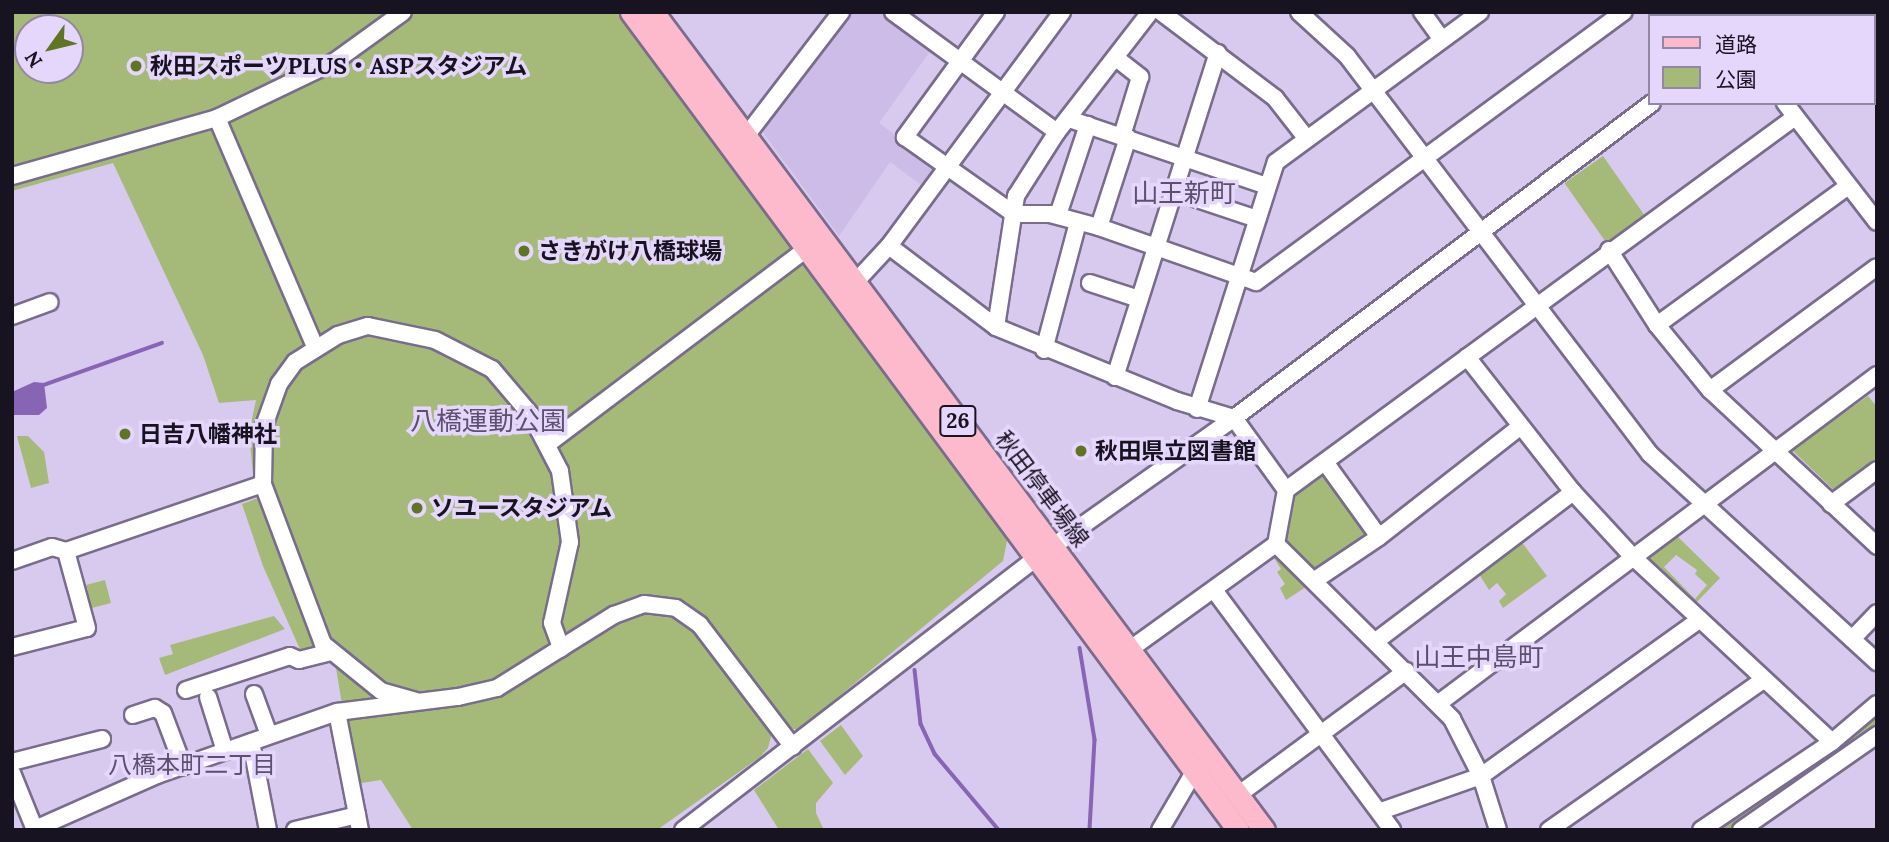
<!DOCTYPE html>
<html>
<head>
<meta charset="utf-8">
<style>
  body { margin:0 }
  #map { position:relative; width:1889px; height:842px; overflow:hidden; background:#d8c9ee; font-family:Lora,"Noto Sans JP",serif }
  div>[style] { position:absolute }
  .built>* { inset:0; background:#cdbce7 }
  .green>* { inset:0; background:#a5ba79; transform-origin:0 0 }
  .water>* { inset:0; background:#8864b4 }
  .stream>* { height:3.5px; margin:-1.75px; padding:0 1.75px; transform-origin:1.75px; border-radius:1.75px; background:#8864b4 }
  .roads { filter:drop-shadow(2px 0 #796c8d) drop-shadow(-2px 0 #796c8d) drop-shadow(0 2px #796c8d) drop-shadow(0 -2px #796c8d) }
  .minor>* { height:16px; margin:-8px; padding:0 8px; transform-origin:8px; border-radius:8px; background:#fff }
  .major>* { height:21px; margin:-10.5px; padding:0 10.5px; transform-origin:10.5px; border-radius:10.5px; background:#fdbacd }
  .dots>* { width:19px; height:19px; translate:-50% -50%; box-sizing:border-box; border:4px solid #e5d6fb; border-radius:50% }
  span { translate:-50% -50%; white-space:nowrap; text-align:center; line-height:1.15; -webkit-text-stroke:7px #e5d6fb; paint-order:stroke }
  .shield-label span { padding:2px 5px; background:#e5d6fb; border:2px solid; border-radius:5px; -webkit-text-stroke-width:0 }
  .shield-label { font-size:21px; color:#181320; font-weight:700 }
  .poi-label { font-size:23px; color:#181320; font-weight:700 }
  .left { translate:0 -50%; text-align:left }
  .street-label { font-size:23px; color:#181320 }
  .neighbourhood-label { font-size:24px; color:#5d506f }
  .quarter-label { font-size:26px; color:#5d506f }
  .frame { position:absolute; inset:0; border:14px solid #181320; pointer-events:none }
  .legend { position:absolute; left:1648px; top:14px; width:228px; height:91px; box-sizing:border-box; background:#e5d6fb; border:2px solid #9388a3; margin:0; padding:9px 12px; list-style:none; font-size:21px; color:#181320 }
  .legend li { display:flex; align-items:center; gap:14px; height:35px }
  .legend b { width:35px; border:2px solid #9388a3 }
  .north { position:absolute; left:14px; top:14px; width:70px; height:70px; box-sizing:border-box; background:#e5d6fb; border:2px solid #9388a3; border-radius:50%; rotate:236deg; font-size:19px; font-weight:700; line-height:28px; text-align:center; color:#181320 }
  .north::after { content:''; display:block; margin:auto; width:24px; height:32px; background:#5f7525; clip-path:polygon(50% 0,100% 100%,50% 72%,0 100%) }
</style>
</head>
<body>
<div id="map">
  <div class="built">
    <div style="clip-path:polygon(848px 12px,879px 12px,931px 50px,879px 123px,939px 168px,925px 188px,890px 162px,839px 236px,762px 131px)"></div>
  </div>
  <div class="green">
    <div style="clip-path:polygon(evenodd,12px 12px,617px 12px,1008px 536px,1003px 561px,798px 730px,782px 726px,772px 733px,768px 748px,760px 757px,657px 830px,413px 830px,381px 780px,355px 784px,336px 668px,324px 655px,263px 494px,255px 496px,249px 433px,256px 400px,219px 403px,203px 355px,113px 163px,12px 191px,12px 12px,28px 28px,70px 28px,70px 70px,28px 70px,28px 28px)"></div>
    <div style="left:1603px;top:156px;width:75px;height:47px;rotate:55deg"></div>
    <div style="clip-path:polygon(1868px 396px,1877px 407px,1877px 467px,1838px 494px,1792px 450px)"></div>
    <div style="clip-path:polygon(17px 436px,28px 436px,44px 452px,49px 483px,31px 488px)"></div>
    <div style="clip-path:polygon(1325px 467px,1373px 535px,1315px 574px,1279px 540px,1289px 492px)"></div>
    <div style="clip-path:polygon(263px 496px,321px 650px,303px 656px,263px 566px,242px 504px)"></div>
    <div style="clip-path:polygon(evenodd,1675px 534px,1720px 578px,1692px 607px,1647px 566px,1646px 557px,1675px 534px,1676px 555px,1697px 570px,1695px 574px,1707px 585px,1695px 599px,1664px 567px,1676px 555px)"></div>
    <div style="clip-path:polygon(1521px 541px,1547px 576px,1503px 608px,1499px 601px,1506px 594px,1497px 583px,1489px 590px,1479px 574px)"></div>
    <div style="clip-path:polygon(1279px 556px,1309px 585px,1286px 600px,1280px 588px,1285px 584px,1277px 572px,1281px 569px,1274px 558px)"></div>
    <div style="clip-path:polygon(105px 580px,111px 603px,84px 610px,79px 593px,88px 591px,86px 585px)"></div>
    <div style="clip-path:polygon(274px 616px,285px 629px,165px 675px,159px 658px,173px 654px,170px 645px)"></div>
    <div style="clip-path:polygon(1877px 708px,1877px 731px,1738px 830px,1708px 830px)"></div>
    <div style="clip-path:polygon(841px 725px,863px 756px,845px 775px,820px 741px)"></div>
    <div style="clip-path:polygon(808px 749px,833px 783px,816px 803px,816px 813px,824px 830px,779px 830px,754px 790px)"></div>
  </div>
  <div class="water">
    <div style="clip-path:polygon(34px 382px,44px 383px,47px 408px,39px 415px,14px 415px,12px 392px)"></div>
  </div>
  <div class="stream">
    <div style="left:44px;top:385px;width:125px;rotate:-19.6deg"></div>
    <div style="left:1080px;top:648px;width:93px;rotate:80.7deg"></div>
    <div style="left:1095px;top:740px;width:90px;rotate:93.2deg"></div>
    <div style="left:915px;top:670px;width:54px;rotate:83.7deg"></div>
    <div style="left:921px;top:724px;width:33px;rotate:65deg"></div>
    <div style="left:935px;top:754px;width:99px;rotate:49.9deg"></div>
  </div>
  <div class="roads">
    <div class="minor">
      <div style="left:893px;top:12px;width:203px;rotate:36.2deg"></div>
      <div style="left:996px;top:12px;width:155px;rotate:126.1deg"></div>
      <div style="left:905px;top:137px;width:133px;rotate:35.2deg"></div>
      <div style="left:1014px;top:214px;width:36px"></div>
      <div style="left:1050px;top:214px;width:51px;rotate:14.9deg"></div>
      <div style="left:1099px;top:227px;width:166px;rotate:19.3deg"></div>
      <div style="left:1256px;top:282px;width:456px;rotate:-36.3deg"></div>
      <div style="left:1161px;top:12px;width:143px;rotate:37deg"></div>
      <div style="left:1275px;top:98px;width:52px;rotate:52deg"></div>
      <div style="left:1299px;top:12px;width:65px;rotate:42.5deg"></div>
      <div style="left:1347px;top:56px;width:500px;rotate:52.72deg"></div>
      <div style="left:1650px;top:454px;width:308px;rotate:42.5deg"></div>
      <div style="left:1422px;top:12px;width:34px;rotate:54deg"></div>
      <div style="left:1716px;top:12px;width:4px;rotate:63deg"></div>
      <div style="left:1834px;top:12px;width:5px;rotate:53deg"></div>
      <div style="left:1770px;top:16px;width:6px;rotate:-45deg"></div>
      <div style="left:1116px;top:58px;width:31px;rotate:38deg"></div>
      <div style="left:1140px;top:77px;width:62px;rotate:107deg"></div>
      <div style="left:1873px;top:64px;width:6px;rotate:45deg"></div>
      <div style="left:1785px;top:103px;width:150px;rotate:52.3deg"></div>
      <div style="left:217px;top:118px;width:249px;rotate:66.8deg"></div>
      <div style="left:1069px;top:119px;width:209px;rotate:18.7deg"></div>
      <div style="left:746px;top:136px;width:156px;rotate:-52.5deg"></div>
      <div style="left:12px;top:176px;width:213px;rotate:-15.8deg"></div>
      <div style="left:217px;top:118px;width:130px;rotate:-25.6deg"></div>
      <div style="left:334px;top:62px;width:85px;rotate:-35.9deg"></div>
      <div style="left:1173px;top:191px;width:89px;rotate:18.4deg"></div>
      <div style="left:1058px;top:215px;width:95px;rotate:-71.6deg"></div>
      <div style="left:1099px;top:227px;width:94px;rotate:-72deg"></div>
      <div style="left:889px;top:246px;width:134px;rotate:37.1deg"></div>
      <div style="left:996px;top:327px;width:196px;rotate:22.2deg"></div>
      <div style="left:1177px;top:401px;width:59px;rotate:16.6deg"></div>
      <div style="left:1234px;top:418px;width:89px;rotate:54.2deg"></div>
      <div style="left:1609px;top:250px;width:89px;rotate:57.4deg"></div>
      <div style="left:1657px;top:325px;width:84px;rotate:50.8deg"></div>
      <div style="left:1710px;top:390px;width:229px;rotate:43deg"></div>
      <div style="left:1090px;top:283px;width:52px;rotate:18.1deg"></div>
      <div style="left:849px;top:289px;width:59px;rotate:-47.1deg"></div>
      <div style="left:889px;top:246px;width:291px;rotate:-53.5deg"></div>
      <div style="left:12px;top:316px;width:40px;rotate:-20.2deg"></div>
      <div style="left:1657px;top:325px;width:236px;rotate:-36deg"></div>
      <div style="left:996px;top:327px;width:133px;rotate:-81.3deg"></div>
      <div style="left:1016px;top:196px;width:76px;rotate:-57.4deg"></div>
      <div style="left:1057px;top:132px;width:152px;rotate:-52.2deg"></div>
      <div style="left:1044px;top:350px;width:132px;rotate:-75.1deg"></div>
      <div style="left:1467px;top:357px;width:172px;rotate:51.9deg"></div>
      <div style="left:1573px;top:492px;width:87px;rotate:47.3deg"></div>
      <div style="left:1632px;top:556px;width:273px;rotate:42.9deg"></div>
      <div style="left:1115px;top:377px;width:340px;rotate:-72.4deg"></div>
      <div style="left:1710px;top:390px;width:207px;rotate:-36.4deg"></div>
      <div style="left:1197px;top:409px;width:259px;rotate:-72.3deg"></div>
      <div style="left:1276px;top:162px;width:253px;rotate:-36.3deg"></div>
      <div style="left:549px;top:443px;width:322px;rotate:-37deg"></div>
      <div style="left:1325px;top:462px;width:92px;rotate:54.2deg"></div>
      <div style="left:1831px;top:504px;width:57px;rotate:-36.5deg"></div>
      <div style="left:1276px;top:544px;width:248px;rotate:44.8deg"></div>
      <div style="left:1452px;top:719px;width:64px;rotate:63deg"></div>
      <div style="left:1481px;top:776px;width:57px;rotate:72.5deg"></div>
      <div style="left:12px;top:561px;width:42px;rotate:-19.3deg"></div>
      <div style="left:52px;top:547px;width:15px;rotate:16deg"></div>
      <div style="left:66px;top:551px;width:208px;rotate:-18.8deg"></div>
      <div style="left:1315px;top:580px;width:77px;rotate:-33.9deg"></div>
      <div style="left:1379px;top:537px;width:179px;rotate:-38deg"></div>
      <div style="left:1214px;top:590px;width:299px;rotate:53.4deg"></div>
      <div style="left:1852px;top:639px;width:36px;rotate:-46deg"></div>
      <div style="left:1376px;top:641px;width:247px;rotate:-37.1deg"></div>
      <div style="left:12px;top:647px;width:77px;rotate:-14.2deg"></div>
      <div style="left:87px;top:628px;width:80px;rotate:-105.3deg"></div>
      <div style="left:1129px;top:650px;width:181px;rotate:-35.8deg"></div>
      <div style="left:1276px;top:544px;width:55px;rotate:-79.5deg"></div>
      <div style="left:1286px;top:490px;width:631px;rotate:-36.23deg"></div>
      <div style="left:186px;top:690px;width:109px;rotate:-18.1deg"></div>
      <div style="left:290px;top:656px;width:10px;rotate:24deg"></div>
      <div style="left:299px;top:660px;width:32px;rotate:-14deg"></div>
      <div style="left:254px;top:694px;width:44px;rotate:69.9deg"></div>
      <div style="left:208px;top:697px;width:57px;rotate:72.5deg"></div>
      <div style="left:416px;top:701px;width:36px;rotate:-164deg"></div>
      <div style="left:381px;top:691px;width:75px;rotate:-141deg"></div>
      <div style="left:323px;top:644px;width:171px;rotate:-110.6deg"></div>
      <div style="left:263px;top:484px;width:58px;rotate:-89deg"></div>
      <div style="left:264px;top:426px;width:45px;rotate:-70.3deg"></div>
      <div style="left:279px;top:384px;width:27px;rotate:-54deg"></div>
      <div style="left:295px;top:362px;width:51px;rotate:-32.1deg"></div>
      <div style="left:338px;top:335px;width:31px;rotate:-17deg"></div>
      <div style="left:368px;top:326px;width:68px;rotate:11.8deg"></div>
      <div style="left:435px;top:340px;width:64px;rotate:27deg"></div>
      <div style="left:492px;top:369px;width:60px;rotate:49.7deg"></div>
      <div style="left:531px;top:415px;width:63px;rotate:62.6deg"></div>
      <div style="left:560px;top:471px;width:72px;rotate:82deg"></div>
      <div style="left:570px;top:542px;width:83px;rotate:102.5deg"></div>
      <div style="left:552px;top:623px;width:27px;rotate:70deg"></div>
      <div style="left:1439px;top:703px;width:547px;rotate:-36.83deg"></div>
      <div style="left:337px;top:712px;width:120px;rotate:79deg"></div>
      <div style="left:133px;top:715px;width:23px;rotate:-18deg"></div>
      <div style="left:155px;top:708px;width:9px;rotate:32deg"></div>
      <div style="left:163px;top:713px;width:57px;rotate:69.3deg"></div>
      <div style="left:251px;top:742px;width:90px;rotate:79.1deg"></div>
      <div style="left:12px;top:762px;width:93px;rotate:-14.3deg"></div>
      <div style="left:12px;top:773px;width:61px;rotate:68deg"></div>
      <div style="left:1238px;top:795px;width:209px;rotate:-36.4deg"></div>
      <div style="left:1381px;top:811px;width:106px;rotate:-19.3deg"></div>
      <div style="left:1481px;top:776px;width:269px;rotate:-35.6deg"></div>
      <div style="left:35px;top:829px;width:133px;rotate:-23.9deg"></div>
      <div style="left:157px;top:775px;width:191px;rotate:-19.3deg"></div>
      <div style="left:337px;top:712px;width:122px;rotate:-7.1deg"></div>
      <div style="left:458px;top:697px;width:40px;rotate:-13deg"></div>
      <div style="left:497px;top:688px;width:138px;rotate:-32deg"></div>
      <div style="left:614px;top:615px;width:32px;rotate:-20deg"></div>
      <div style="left:644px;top:604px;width:32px;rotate:7deg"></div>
      <div style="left:676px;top:608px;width:29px;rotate:35deg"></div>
      <div style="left:700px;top:625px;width:153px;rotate:52.7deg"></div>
      <div style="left:295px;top:830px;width:64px;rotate:-13.6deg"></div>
      <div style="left:683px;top:830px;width:444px;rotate:-37.6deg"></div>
      <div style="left:1035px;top:559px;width:244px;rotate:-35.3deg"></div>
      <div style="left:1234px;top:418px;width:523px;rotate:-37deg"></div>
      <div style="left:1160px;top:830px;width:67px;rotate:-59.6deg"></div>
      <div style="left:1549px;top:830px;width:260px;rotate:-35deg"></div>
      <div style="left:1701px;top:830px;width:158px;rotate:-33.9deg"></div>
      <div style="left:1832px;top:742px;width:59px;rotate:-40.2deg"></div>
      <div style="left:1741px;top:830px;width:166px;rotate:-34.9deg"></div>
    </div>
    <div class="major">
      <div style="left:631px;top:12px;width:1019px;rotate:53.42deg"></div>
      <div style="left:653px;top:12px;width:1021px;rotate:53.24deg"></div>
    </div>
  </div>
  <div class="dots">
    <div style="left:136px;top:66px;background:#5f7525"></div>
    <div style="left:524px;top:251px;background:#5f7525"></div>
    <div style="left:125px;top:434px;background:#5f7525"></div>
    <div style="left:1081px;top:451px;background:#5f7525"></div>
    <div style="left:417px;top:508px;background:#5f7525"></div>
  </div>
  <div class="shield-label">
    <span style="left:958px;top:421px">26</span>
  </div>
  <div class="poi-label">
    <span class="left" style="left:150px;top:66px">秋田スポーツPLUS・ASPスタジアム</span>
    <span class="left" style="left:538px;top:251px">さきがけ八橋球場</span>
    <span class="left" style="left:139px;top:434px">日吉八幡神社</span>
    <span class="left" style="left:1095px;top:451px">秋田県立図書館</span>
    <span class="left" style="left:431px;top:508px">ソユースタジアム</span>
  </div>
  <div class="street-label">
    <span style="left:1042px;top:489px;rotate:53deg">秋田停車場線</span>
  </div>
  <div class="neighbourhood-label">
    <span style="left:192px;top:765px">八橋本町二丁目</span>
  </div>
  <div class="quarter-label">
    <span style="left:1184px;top:193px">山王新町</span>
    <span style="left:488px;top:421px">八橋運動公園</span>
    <span style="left:1479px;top:657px">山王中島町</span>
  </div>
  <div class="frame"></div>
  <ul class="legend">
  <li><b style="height:9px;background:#fdbacd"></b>道路</li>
  <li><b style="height:19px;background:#a5ba79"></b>公園</li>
  </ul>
  <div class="north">N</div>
</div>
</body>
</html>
